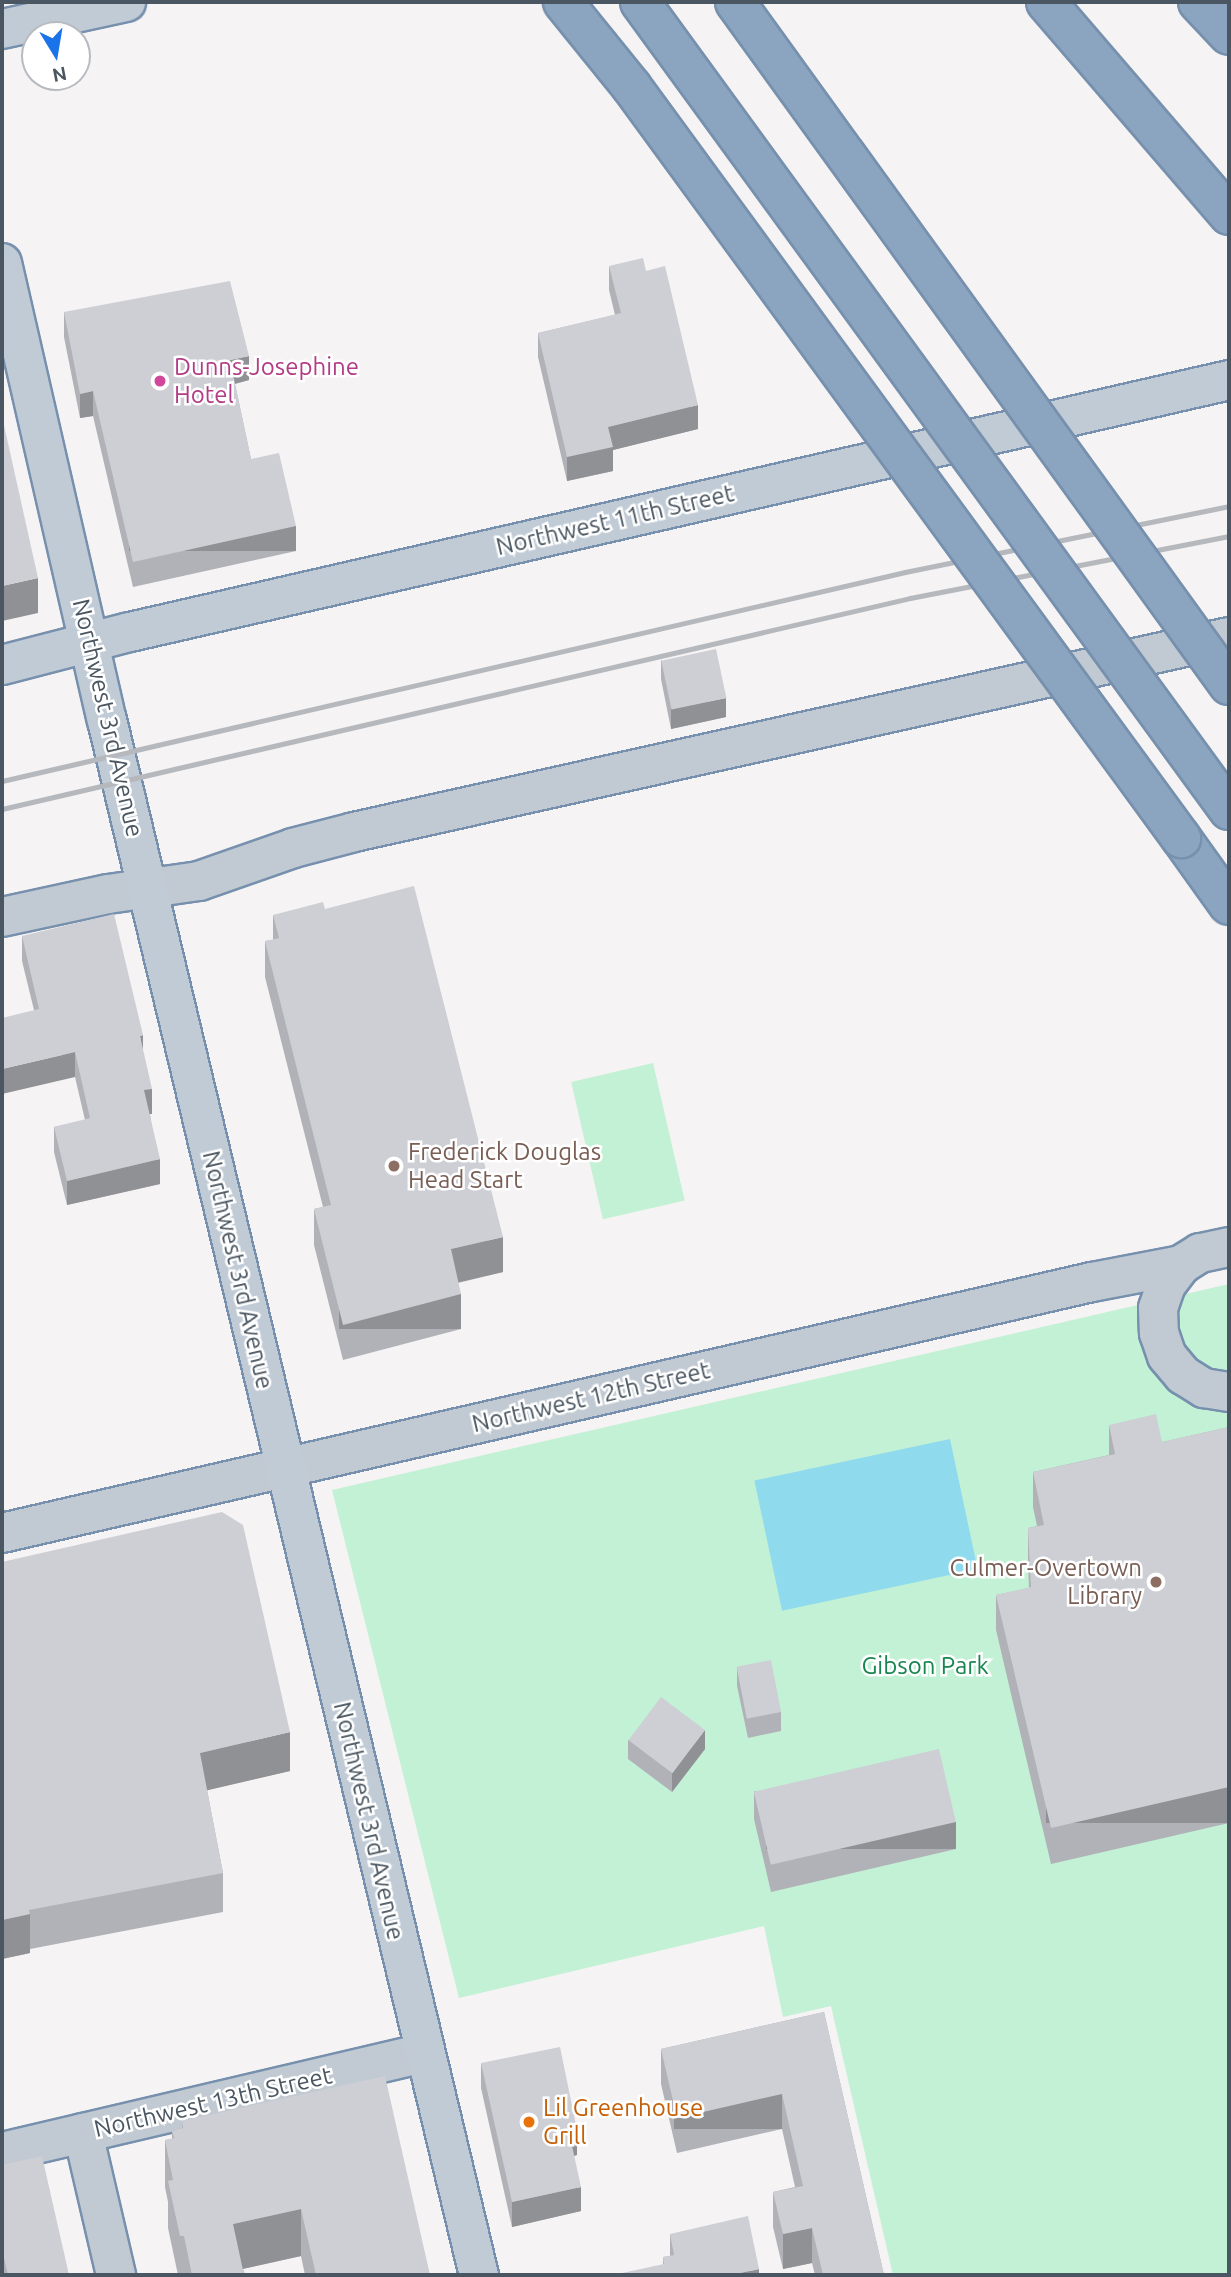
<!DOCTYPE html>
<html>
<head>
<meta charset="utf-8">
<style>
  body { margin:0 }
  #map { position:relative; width:1231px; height:2277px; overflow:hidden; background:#f5f3f3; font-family:Ubuntu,sans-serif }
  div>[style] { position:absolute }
  .green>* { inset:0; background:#c3f1d5; transform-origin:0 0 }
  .water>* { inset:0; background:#90daee; transform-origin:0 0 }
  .roads { filter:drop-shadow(2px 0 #7690ad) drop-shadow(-2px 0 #7690ad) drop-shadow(0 2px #7690ad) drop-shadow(0 -2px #7690ad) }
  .street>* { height:38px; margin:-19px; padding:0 19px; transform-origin:19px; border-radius:19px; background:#c1cad2 }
  .secondary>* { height:38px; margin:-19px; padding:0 19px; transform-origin:19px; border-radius:19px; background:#c1cbd6 }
  .highway>* { height:38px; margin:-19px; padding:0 19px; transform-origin:19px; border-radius:19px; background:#8ba5c1 }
  .rail>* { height:5px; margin:-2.5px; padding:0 2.5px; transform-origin:2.5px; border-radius:2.5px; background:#b5b8bd }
  .bridges { filter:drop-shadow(2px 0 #7690ad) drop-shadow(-2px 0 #7690ad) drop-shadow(0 2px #7690ad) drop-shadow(0 -2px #7690ad) }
  .highway-bridge>* { height:38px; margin:-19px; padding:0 19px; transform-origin:19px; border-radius:19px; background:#8ba5c1 }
  .wall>* { inset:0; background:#b0b2b7 }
  .shaded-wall>* { inset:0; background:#909195; transform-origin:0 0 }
  .building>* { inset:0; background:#cdcfd5; transform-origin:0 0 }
  .dots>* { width:19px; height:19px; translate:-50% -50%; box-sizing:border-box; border:4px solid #fff; border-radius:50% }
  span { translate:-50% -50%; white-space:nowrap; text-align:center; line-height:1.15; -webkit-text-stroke:5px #fff; paint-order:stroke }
  .hotel-label { font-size:24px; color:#b23c85 }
  .left { translate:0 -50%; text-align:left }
  .street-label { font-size:24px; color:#4a5661 }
  .education-label { font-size:24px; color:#785e54 }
  .right { translate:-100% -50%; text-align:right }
  .park-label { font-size:24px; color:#17864f }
  .food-label { font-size:24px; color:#c56008 }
  .frame { position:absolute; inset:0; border:4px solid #4a5661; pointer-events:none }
  .north { position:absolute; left:21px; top:21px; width:70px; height:70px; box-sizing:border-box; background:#fff; border:2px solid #b7bbc0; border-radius:50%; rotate:169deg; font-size:19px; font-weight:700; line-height:28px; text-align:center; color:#4a5661 }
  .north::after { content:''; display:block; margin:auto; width:24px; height:32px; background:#1a73e8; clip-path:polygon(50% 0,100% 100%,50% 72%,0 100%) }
</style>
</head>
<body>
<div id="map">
  <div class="green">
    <div style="left:653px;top:1063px;width:141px;height:84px;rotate:77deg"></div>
    <div style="clip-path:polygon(1229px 1284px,1229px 2275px,893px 2275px,831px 2006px,783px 2017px,764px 1926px,459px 1998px,332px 1490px)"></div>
  </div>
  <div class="water">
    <div style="left:950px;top:1439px;width:133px;height:200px;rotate:78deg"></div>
  </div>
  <div class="roads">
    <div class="street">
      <div style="left:2px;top:917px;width:108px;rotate:-12.2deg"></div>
      <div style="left:108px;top:894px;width:92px;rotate:-8.1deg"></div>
      <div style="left:199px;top:881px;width:100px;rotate:-19.3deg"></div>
      <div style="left:293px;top:848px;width:63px;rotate:-14.7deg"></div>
      <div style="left:354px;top:832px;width:896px;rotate:-12.56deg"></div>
      <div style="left:1229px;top:1247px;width:30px;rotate:168deg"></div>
      <div style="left:1200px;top:1253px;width:22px;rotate:148deg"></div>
      <div style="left:1181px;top:1265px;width:25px;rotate:127deg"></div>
      <div style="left:1166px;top:1285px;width:24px;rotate:109deg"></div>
      <div style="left:1158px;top:1308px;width:25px;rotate:88deg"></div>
      <div style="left:1159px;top:1333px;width:24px;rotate:71deg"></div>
      <div style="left:1167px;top:1356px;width:25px;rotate:50deg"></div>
      <div style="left:1183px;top:1375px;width:25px;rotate:32deg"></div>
      <div style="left:1204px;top:1388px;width:25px;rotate:9deg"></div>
      <div style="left:2px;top:1533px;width:1119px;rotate:-12.97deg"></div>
      <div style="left:1092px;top:1282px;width:91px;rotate:-10.8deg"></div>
      <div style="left:83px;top:2133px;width:146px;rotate:76.9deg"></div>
      <div style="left:2px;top:2152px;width:434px;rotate:-13.2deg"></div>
    </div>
    <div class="secondary">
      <div style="left:2px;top:29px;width:127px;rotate:-12.3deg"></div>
      <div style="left:2px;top:263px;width:469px;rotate:77.1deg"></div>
      <div style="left:107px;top:720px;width:1599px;rotate:76.55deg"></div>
      <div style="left:2px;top:665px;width:132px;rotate:-14.5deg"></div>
      <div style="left:130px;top:632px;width:1128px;rotate:-12.91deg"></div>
    </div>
    <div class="highway">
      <div style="left:1046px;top:2px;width:281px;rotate:49.3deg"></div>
      <div style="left:1198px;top:2px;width:45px;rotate:46.8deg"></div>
      <div style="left:1181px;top:838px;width:82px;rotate:54.4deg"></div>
    </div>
  </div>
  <div class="rail">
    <div style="left:2px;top:781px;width:927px;rotate:-13.03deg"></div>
    <div style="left:905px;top:572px;width:331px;rotate:-11.5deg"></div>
    <div style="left:2px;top:809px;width:932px;rotate:-13.08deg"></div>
    <div style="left:910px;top:598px;width:325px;rotate:-11deg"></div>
  </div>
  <div class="bridges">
    <div class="highway-bridge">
      <div style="left:563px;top:2px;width:108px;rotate:51deg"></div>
      <div style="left:631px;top:86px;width:932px;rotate:53.82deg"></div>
      <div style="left:640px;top:2px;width:1000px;rotate:53.91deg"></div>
      <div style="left:735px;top:2px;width:843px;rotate:54.12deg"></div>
    </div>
  </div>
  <div class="wall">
    <div style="clip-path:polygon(609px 266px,646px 271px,698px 429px,613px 450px,613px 471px,567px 481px,538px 357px,538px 333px,615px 315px,609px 290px)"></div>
    <div style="clip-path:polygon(64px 312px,249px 380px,235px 384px,251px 459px,296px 551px,133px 587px,93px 416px,80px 418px,64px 337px)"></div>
    <div style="clip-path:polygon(661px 660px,726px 717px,671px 729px,661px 679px)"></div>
    <div style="clip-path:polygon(325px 909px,503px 1272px,458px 1283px,461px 1329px,343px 1360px,314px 1245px,314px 1209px,323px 1207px,265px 977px,265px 941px,273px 940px,273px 915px)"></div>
    <div style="clip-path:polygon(22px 936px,143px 1052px,152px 1114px,150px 1114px,160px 1184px,67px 1205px,54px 1152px,54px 1127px,85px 1120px,75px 1077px,34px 1010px,22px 961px)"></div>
    <div style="clip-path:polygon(1109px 1425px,1162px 1442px,1229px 1427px,1229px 1823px,1051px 1864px,996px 1630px,996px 1595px,1029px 1588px,1028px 1563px,1028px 1528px,1037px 1526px,1033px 1507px,1033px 1472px,1109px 1455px)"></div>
    <div style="clip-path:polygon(2px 1562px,290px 1771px,207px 1790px,223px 1873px,223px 1912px,30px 1949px,30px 1953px,2px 1959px)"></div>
    <div style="clip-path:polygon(737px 1667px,781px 1712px,781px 1731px,748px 1738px,737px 1686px)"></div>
    <div style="clip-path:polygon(628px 1740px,705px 1749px,672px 1792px,628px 1759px)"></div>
    <div style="clip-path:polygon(754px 1791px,956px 1849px,771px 1892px,754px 1819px)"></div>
    <div style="clip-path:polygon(824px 2012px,884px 2275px,815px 2275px,812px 2263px,783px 2269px,773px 2227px,773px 2192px,795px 2187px,782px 2129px,677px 2153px,661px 2084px,661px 2049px)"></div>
    <div style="clip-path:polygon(481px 2063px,577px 2155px,574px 2156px,581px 2211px,512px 2227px,481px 2088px)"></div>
    <div style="clip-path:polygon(182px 2121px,430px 2275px,305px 2275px,301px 2256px,243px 2269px,245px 2275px,178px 2275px,168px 2228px,168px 2202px,165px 2187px,165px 2140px,172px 2139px,172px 2131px,182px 2128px)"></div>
    <div style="clip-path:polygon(2px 2165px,69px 2275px,2px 2275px)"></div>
    <div style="clip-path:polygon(670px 2234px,759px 2275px,663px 2264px,663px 2257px,670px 2256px)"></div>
  </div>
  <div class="shaded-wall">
    <div style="clip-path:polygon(249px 356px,249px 380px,230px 385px,230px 360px)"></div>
    <div style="clip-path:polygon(93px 391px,93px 416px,80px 418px,80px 394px)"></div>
    <div style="clip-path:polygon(698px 405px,698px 429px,613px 450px,613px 471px,567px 481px,567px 457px,608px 427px)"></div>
    <div style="left:296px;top:526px;width:25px;height:167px;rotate:90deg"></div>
    <div style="clip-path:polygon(38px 578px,38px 613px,2px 621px,2px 586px)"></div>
    <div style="clip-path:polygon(726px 698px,726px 717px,671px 729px,671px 709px)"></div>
    <div style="clip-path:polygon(143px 1035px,143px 1060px,140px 1036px)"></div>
    <div style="clip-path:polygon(75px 1052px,75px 1077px,2px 1094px,2px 1069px)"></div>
    <div style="left:152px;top:1089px;width:25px;height:8px;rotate:90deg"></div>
    <div style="clip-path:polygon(160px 1159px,160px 1184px,67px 1205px,67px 1181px)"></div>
    <div style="clip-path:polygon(503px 1237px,503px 1272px,451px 1284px,451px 1249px)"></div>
    <div style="left:461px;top:1294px;width:35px;height:122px;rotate:90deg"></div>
    <div style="clip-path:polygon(705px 1730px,705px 1749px,672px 1792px,672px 1773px)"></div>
    <div style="clip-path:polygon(290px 1732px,290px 1771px,200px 1792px,200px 1753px)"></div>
    <div style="left:1229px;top:1787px;width:36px;height:183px;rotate:90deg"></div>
    <div style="left:956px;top:1822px;width:27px;height:190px;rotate:90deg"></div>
    <div style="clip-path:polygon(30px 1914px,30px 1953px,2px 1959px,2px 1920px)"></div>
    <div style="left:782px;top:2094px;width:35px;height:108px;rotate:90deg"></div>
    <div style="clip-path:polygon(577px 2130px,577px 2155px,569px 2157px,569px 2132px)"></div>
    <div style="clip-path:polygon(581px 2187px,581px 2211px,512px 2227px,512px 2202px)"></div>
    <div style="clip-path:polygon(301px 2209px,301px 2256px,233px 2271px,233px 2224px)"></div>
    <div style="clip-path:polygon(812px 2228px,812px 2263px,783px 2269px,783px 2234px)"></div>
    <div style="clip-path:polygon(759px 2269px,759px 2275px,731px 2275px)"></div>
  </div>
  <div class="building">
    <div style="clip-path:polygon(643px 258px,646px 271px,665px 266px,698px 405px,608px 427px,613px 447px,567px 457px,538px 333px,621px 313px,609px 266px)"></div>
    <div style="clip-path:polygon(230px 281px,249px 356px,230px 360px,251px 459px,279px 453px,296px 526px,133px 562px,93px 391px,80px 394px,64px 312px)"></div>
    <div style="clip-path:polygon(2px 416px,38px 578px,2px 586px)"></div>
    <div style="left:716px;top:649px;width:50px;height:56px;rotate:78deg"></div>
    <div style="clip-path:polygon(414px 886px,503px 1237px,451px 1249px,461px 1294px,343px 1325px,314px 1209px,331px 1205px,265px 941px,279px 938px,273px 915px,323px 902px,325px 909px)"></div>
    <div style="clip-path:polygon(114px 914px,143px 1035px,140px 1036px,152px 1089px,144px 1090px,160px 1159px,67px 1181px,54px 1127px,90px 1118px,75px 1052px,2px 1069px,2px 1018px,39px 1009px,22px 936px)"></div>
    <div style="clip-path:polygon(1156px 1414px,1162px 1442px,1229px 1427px,1229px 1787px,1051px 1828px,996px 1595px,1031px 1587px,1028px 1528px,1044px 1525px,1033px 1472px,1115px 1454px,1109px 1425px)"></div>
    <div style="clip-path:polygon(222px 1512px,243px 1525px,290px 1732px,200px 1753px,223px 1873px,29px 1910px,30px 1914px,2px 1920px,2px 1562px)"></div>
    <div style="left:771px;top:1660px;width:53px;height:35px;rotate:79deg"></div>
    <div style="left:661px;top:1697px;width:55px;height:54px;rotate:37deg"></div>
    <div style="left:939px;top:1749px;width:75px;height:190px;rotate:77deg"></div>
    <div style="clip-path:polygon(824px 2012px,884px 2275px,823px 2275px,812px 2228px,783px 2234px,773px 2192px,803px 2186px,782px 2094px,677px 2118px,661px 2049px)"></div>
    <div style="clip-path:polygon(560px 2047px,577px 2130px,569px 2132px,581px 2187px,512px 2202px,481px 2063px)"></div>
    <div style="clip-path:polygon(385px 2076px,430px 2275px,316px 2275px,301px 2209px,233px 2224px,244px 2275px,192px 2275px,184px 2236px,180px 2236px,168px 2181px,173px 2180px,165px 2140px,174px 2138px,172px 2131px,183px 2128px,182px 2121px)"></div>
    <div style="clip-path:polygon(42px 2156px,69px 2275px,8px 2275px,2px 2249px,2px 2165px)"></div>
    <div style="clip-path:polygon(748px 2216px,759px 2269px,731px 2275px,613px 2275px,664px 2264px,663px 2257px,674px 2255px,670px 2234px)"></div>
  </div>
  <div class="dots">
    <div style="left:160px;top:381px;background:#d1479c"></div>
    <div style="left:394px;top:1166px;background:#8d6e63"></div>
    <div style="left:1156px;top:1582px;background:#8d6e63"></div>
    <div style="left:529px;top:2122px;background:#e8710a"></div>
  </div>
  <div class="hotel-label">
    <span class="left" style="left:174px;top:381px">Dunns-Josephine<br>Hotel</span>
  </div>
  <div class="street-label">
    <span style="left:615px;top:520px;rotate:-13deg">Northwest 11th Street</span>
    <span style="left:108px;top:718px;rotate:77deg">Northwest 3rd Avenue</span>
    <span style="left:238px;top:1270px;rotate:77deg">Northwest 3rd Avenue</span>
    <span style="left:591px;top:1397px;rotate:-13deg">Northwest 12th Street</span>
    <span style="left:369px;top:1821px;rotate:77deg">Northwest 3rd Avenue</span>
    <span style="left:213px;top:2102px;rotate:-13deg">Northwest 13th Street</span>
  </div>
  <div class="education-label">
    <span class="left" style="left:408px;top:1166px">Frederick Douglas<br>Head Start</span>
    <span class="right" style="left:1142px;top:1582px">Culmer-Overtown<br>Library</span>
  </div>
  <div class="park-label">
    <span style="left:925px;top:1666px">Gibson Park</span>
  </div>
  <div class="food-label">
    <span class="left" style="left:543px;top:2122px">Lil Greenhouse<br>Grill</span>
  </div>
  <div class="frame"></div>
  <div class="north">N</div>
</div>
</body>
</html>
